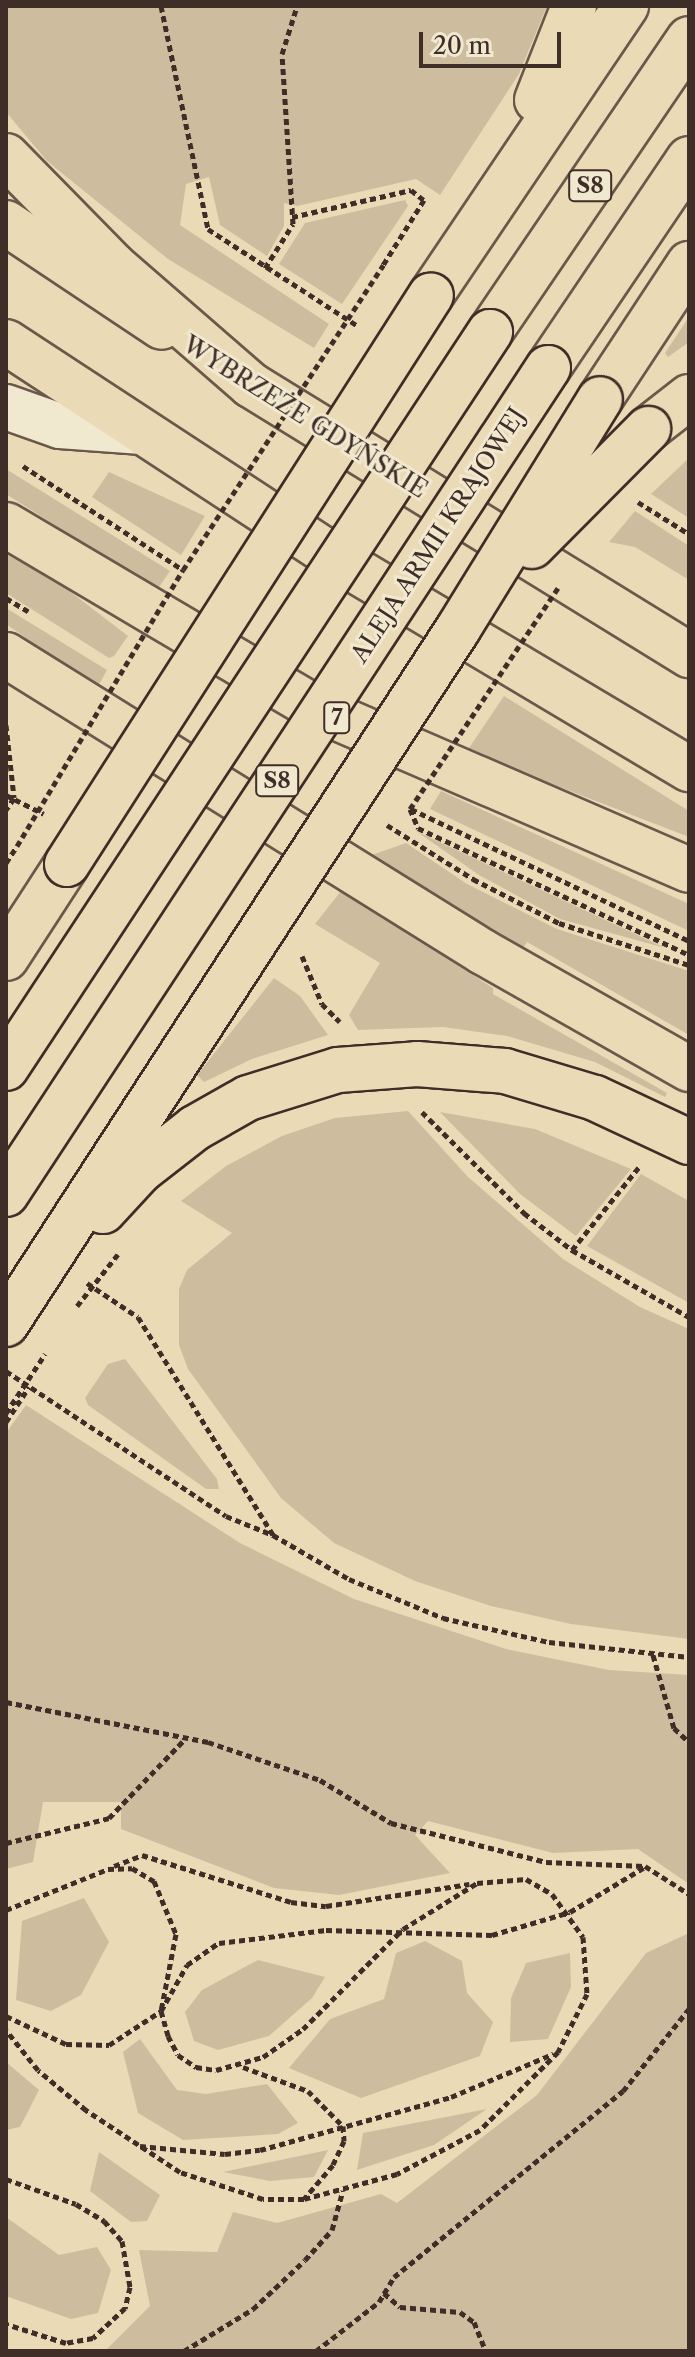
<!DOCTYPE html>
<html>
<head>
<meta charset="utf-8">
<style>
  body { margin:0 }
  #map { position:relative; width:695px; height:2357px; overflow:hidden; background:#eadbb6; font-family:"Libre Caslon Text",serif }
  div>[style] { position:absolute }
  .green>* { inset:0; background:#cdbd9e }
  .path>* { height:5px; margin-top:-2.5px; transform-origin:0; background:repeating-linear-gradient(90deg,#3f2d27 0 6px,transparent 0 10px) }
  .roads { filter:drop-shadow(2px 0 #6a584b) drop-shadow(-2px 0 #6a584b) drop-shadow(0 2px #6a584b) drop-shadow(0 -2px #6a584b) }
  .minor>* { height:44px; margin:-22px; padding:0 22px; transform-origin:22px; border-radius:22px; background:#f1e8d0 }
  .major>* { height:44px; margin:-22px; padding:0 22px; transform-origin:22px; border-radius:22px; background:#eadbb6 }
  .highway>* { height:44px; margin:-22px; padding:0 22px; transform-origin:22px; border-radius:22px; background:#eadbb6 }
  .path-bridge>* { height:5px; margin-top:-2.5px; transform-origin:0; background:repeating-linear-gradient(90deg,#3f2d27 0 6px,transparent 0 10px) }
  .bridges { filter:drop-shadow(2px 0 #3f2d27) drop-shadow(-2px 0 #3f2d27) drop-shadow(0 2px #3f2d27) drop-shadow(0 -2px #3f2d27) }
  .highway-bridge>* { height:44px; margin:-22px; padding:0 22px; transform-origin:22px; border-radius:22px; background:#eadbb6 }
  span { translate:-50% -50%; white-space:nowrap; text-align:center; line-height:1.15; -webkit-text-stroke:6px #f1e8d0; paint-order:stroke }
  .shield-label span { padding:2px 6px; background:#f1e8d0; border:2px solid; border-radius:6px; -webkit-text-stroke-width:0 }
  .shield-label { font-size:22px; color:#3f2d27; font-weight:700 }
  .street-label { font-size:24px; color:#3f2d27 }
  .frame { position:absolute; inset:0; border:8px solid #3f2d27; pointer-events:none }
  .scale { position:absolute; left:419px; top:32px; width:142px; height:36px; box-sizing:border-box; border:4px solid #3f2d27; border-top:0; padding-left:10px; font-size:24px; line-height:28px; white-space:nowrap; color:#3f2d27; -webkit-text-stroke:6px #f1e8d0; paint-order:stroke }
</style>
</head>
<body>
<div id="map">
  <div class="green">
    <div style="clip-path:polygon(6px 6px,547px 6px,519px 74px,440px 195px,416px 179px,297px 206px,284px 203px,284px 226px,267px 256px,220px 225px,209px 177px,186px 184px,180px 225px,329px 324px,314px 348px,168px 259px,47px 161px,6px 112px)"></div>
    <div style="clip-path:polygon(405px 200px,408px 206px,342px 304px,279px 264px,305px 223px)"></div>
    <div style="clip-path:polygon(689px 317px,689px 342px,668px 357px,665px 353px)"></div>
    <div style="clip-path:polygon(689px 458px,689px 518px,651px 494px)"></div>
    <div style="clip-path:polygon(6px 469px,170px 571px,157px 590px,6px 494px)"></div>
    <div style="clip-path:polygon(109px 472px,205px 516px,181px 555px,92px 497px)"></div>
    <div style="clip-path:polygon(635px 511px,689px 546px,689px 580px,635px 547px,609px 542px)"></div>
    <div style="clip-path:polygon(6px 554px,59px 583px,128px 636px,114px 656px,109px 658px,6px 593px)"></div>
    <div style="clip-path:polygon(6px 608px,107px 670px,97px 688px,6px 624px)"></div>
    <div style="clip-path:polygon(504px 696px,689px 811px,689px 837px,467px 751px)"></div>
    <div style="clip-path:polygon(441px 791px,689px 904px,689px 931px,430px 809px)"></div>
    <div style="clip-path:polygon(416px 831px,665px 948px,560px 919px,479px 875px)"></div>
    <div style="clip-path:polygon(406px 843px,467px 884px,557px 929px,689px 971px,689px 1035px,527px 942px,522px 950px,366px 857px)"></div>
    <div style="clip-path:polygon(341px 891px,493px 988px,493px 994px,667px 1093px,665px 1097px,595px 1062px,507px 1036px,443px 1027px,358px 1030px,349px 1015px,380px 963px,315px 924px)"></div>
    <div style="clip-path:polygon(274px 978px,300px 996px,328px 1035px,252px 1059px,204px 1082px,197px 1075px)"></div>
    <div style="clip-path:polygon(408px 1111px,468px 1177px,563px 1259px,640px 1307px,689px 1329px,689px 1639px,571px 1624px,491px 1606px,415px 1581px,334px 1543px,281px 1498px,188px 1369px,179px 1345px,179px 1289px,187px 1270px,232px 1233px,181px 1201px,226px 1166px,282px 1136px,335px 1118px)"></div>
    <div style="clip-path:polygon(440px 1112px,535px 1129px,631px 1169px,576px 1236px,520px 1194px)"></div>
    <div style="clip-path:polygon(641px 1174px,689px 1201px,689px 1303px,587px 1246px)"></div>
    <div style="clip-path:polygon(125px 1359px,217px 1479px,219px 1489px,206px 1489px,88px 1405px,85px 1398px,108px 1364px)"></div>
    <div style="clip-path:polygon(26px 1405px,240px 1543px,354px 1599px,506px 1649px,609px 1670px,689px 1675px,689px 1884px,638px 1849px,553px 1853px,428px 1821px,415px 1835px,450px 1873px,339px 1895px,274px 1888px,121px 1829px,121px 1802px,43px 1802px,33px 1862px,6px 1869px,6px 1433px)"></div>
    <div style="clip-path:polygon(84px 1898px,109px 1942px,81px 1995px,51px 2011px,16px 2000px,22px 1921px)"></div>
    <div style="clip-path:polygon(689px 1933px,689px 2351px,105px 2351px,150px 2306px,139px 2250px,217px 2252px,233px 2212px,277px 2223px,381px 2194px,397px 2203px,537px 2095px,646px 1953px)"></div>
    <div style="clip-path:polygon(425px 1941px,462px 1961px,467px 1993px,493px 2022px,480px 2056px,361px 2098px,289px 2068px,330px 2019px,384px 1999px,396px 1953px)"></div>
    <div style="clip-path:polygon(570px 1953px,571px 1987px,548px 2039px,510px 2042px,511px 1998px,526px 1963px)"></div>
    <div style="clip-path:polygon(258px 1960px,325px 1977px,312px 1998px,269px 2036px,218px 2050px,194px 2041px,185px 2012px,202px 1990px)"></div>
    <div style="clip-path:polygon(140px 2039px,177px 2090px,206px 2094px,267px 2084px,298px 2123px,278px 2134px,183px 2140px,138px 2113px,123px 2052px)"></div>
    <div style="clip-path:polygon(6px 2062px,39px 2090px,20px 2127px,6px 2130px)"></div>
    <div style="clip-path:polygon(487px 2109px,434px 2145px,357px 2170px,363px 2133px)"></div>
    <div style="clip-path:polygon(328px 2150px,314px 2177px,270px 2181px,223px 2172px)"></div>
    <div style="clip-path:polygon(99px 2152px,160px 2195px,147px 2221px,131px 2222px,90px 2191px)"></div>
    <div style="clip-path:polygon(6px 2217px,59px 2255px,97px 2247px,111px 2270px,98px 2313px,71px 2319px,6px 2296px)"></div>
  </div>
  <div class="path">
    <div style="left:161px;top:6px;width:228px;rotate:78.1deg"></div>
    <div style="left:208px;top:229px;width:179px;rotate:32.9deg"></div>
    <div style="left:292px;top:217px;width:122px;rotate:-12.8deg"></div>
    <div style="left:411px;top:190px;width:16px;rotate:38deg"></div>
    <div style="left:424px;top:200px;width:77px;rotate:122.2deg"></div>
    <div style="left:265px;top:268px;width:52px;rotate:-57.5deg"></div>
    <div style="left:293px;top:224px;width:170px;rotate:-93.7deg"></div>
    <div style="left:282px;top:54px;width:50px;rotate:-72.6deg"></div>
    <div style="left:23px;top:466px;width:191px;rotate:33deg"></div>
    <div style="left:638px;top:502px;width:60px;rotate:32.1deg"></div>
    <div style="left:6px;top:598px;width:26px;rotate:31deg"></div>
    <div style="left:6px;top:725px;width:73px;rotate:83.7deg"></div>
    <div style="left:14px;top:798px;width:14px;rotate:124deg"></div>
    <div style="left:6px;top:795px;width:42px;rotate:26.6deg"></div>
    <div style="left:410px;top:809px;width:21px;rotate:67deg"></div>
    <div style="left:418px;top:828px;width:299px;rotate:25.1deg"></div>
    <div style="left:411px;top:809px;width:308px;rotate:25.4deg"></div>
    <div style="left:387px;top:825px;width:102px;rotate:32.1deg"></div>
    <div style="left:473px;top:879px;width:97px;rotate:27.1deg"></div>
    <div style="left:559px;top:923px;width:137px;rotate:17.9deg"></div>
    <div style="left:6px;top:863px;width:20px;rotate:-57deg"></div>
    <div style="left:302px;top:956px;width:52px;rotate:67.4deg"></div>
    <div style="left:322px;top:1004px;width:25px;rotate:45deg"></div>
    <div style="left:422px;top:1112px;width:144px;rotate:44.7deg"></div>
    <div style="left:524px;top:1213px;width:61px;rotate:37.6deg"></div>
    <div style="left:572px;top:1250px;width:135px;rotate:29.8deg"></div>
    <div style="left:572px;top:1250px;width:107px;rotate:-51.1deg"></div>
    <div style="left:87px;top:1283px;width:61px;rotate:33.7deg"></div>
    <div style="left:138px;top:1317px;width:256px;rotate:58.2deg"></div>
    <div style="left:6px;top:1371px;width:263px;rotate:33.4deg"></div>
    <div style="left:226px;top:1516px;width:51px;rotate:22deg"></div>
    <div style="left:273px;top:1535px;width:88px;rotate:30.1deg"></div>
    <div style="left:349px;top:1579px;width:102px;rotate:22.5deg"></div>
    <div style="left:443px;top:1618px;width:109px;rotate:12.8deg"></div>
    <div style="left:549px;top:1642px;width:141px;rotate:6.1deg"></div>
    <div style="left:6px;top:1422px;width:42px;rotate:-56.7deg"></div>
    <div style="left:653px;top:1655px;width:76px;rotate:74deg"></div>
    <div style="left:674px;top:1728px;width:21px;rotate:43deg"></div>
    <div style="left:6px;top:1702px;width:206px;rotate:11.2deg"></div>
    <div style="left:208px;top:1742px;width:118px;rotate:18.7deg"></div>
    <div style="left:320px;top:1780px;width:83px;rotate:31.2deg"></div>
    <div style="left:391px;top:1823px;width:160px;rotate:14.1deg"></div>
    <div style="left:546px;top:1862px;width:99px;rotate:2.3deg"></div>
    <div style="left:645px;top:1866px;width:52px;rotate:32.5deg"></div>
    <div style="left:6px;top:1843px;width:106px;rotate:-13.6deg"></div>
    <div style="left:109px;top:1818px;width:111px;rotate:-46.1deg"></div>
    <div style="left:114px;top:1866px;width:30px;rotate:-21deg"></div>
    <div style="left:142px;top:1855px;width:156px;rotate:17.5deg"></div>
    <div style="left:291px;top:1902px;width:35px;rotate:7deg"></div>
    <div style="left:326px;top:1906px;width:145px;rotate:-8.7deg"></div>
    <div style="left:6px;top:1910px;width:110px;rotate:-21.9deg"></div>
    <div style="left:108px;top:1869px;width:24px;rotate:-2deg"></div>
    <div style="left:132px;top:1868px;width:26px;rotate:31deg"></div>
    <div style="left:154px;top:1881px;width:57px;rotate:67.5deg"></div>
    <div style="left:176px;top:1934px;width:78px;rotate:101deg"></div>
    <div style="left:161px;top:2011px;width:26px;rotate:74deg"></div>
    <div style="left:168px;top:2036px;width:21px;rotate:62deg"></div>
    <div style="left:178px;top:2055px;width:22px;rotate:34deg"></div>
    <div style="left:196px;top:2067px;width:20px;rotate:9deg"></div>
    <div style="left:216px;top:2070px;width:49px;rotate:-15.5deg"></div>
    <div style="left:263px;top:2057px;width:49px;rotate:-35deg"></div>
    <div style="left:303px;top:2029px;width:141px;rotate:-45deg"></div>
    <div style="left:403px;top:1929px;width:87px;rotate:-31.9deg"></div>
    <div style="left:477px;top:1883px;width:49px;rotate:-4.7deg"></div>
    <div style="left:526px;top:1879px;width:30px;rotate:30deg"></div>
    <div style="left:552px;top:1894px;width:53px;rotate:54.2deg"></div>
    <div style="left:583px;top:1937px;width:57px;rotate:86deg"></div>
    <div style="left:587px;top:1994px;width:65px;rotate:116.6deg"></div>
    <div style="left:558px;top:2052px;width:110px;rotate:135deg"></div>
    <div style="left:480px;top:2130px;width:94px;rotate:152.1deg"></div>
    <div style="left:397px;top:2174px;width:96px;rotate:165deg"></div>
    <div style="left:304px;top:2199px;width:41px;rotate:180deg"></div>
    <div style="left:263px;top:2199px;width:87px;rotate:-162deg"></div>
    <div style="left:180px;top:2172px;width:113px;rotate:-146.6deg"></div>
    <div style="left:86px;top:2110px;width:62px;rotate:-140.2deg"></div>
    <div style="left:38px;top:2070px;width:51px;rotate:-128.7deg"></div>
    <div style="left:6px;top:2016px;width:66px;rotate:25deg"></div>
    <div style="left:66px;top:2044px;width:43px;rotate:1.3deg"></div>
    <div style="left:109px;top:2045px;width:62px;rotate:-33.2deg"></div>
    <div style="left:161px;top:2011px;width:53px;rotate:-60.5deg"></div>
    <div style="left:187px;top:1965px;width:39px;rotate:-35deg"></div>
    <div style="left:219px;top:1943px;width:108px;rotate:-6.9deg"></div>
    <div style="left:326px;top:1930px;width:166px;rotate:1.7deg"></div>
    <div style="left:492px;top:1935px;width:81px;rotate:-16.4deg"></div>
    <div style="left:570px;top:1912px;width:87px;rotate:-31deg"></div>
    <div style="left:243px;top:2067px;width:69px;rotate:20.3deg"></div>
    <div style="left:308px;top:2091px;width:49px;rotate:45deg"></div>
    <div style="left:343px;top:2126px;width:15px;rotate:86deg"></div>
    <div style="left:344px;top:2141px;width:26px;rotate:115deg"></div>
    <div style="left:333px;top:2165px;width:45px;rotate:130.5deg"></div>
    <div style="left:140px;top:2146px;width:85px;rotate:5.4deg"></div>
    <div style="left:225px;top:2154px;width:35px;rotate:-7deg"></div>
    <div style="left:260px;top:2150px;width:198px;rotate:-15.5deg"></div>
    <div style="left:451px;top:2097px;width:111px;rotate:-22.9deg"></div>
    <div style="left:6px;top:2179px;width:74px;rotate:19.7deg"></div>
    <div style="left:76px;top:2204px;width:33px;rotate:31deg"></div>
    <div style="left:104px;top:2221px;width:27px;rotate:48deg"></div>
    <div style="left:122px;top:2241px;width:47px;rotate:80.1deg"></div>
    <div style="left:130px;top:2287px;width:22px;rotate:103deg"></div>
    <div style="left:125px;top:2308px;width:44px;rotate:136.8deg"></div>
    <div style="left:93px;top:2338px;width:27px;rotate:170deg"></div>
    <div style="left:66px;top:2343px;width:63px;rotate:-162.4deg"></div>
    <div style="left:384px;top:2293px;width:21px;rotate:41deg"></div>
    <div style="left:400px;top:2307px;width:60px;rotate:4.8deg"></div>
    <div style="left:460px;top:2312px;width:17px;rotate:36deg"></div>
    <div style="left:474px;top:2322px;width:31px;rotate:68deg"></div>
    <div style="left:184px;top:2351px;width:81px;rotate:-31.3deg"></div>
    <div style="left:253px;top:2309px;width:71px;rotate:-43.3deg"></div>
    <div style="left:305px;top:2260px;width:40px;rotate:-48deg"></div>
    <div style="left:332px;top:2230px;width:41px;rotate:-74.6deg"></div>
    <div style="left:316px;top:2351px;width:80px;rotate:-37.9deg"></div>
    <div style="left:379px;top:2302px;width:29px;rotate:-59deg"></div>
    <div style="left:394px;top:2277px;width:295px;rotate:-39.1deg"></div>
    <div style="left:623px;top:2091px;width:105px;rotate:-51.2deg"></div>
  </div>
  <div class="roads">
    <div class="minor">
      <div style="left:6px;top:407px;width:57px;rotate:19.4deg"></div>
      <div style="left:60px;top:426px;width:79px;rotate:4.3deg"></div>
    </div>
    <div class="major">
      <div style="left:6px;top:223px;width:187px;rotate:33.7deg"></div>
      <div style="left:6px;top:342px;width:411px;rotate:33.2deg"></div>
      <div style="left:350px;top:567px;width:395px;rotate:30.8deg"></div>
    </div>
    <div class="highway">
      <div style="left:537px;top:100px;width:101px;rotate:-68.5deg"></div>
      <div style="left:6px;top:156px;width:153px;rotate:45.5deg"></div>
      <div style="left:113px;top:265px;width:183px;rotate:41deg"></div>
      <div style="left:251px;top:385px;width:515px;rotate:31.65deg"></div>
      <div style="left:431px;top:295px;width:349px;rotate:-56deg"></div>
      <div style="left:490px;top:332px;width:354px;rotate:-55.8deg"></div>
      <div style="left:548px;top:368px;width:252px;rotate:-56deg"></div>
      <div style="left:600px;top:399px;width:162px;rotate:-56.6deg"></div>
      <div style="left:648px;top:429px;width:52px;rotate:-38deg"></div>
      <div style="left:6px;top:525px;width:361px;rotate:30.6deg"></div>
      <div style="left:317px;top:709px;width:405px;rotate:23.4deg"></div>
      <div style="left:6px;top:655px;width:562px;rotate:31.91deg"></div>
      <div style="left:483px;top:952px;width:237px;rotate:29.6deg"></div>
      <div style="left:6px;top:958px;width:112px;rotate:-57deg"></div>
    </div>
  </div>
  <div class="path-bridge">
    <div style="left:410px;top:809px;width:270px;rotate:-56.2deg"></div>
    <div style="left:17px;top:846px;width:322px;rotate:-59deg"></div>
    <div style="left:183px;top:570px;width:365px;rotate:-56.7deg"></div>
    <div style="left:77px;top:1306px;width:66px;rotate:-51.7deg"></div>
    <div style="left:6px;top:1413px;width:71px;rotate:-56.5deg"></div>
  </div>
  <div class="bridges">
    <div class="highway-bridge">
      <div style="left:532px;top:546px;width:165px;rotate:-45.2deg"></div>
      <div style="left:67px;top:864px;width:675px;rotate:-57.39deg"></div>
      <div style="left:6px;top:1068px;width:881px;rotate:-56.67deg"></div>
      <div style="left:6px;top:1194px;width:988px;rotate:-56.73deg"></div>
      <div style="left:103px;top:1211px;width:54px;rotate:-47.2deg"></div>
      <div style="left:140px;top:1171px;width:70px;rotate:-38deg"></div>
      <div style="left:195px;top:1128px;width:61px;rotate:-29.5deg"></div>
      <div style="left:248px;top:1098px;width:94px;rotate:-17.3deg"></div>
      <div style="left:338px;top:1070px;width:79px;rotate:-4.3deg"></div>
      <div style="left:417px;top:1064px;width:88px;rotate:4.5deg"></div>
      <div style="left:505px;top:1071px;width:94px;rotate:16.7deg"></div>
      <div style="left:595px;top:1098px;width:104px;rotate:25.1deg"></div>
      <div style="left:6px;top:1324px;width:829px;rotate:-56.96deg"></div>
      <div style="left:458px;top:629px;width:270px;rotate:-58.3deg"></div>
    </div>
  </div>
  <div class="shield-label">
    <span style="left:590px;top:186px">S8</span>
    <span style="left:337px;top:718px">7</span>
    <span style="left:277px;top:781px">S8</span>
  </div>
  <div class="street-label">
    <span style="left:305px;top:417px;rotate:32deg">WYBRZEŻE GDYŃSKIE</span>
    <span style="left:438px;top:535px;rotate:-57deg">ALEJA ARMII KRAJOWEJ</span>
  </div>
  <div class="frame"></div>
  <div class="scale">20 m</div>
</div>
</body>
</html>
